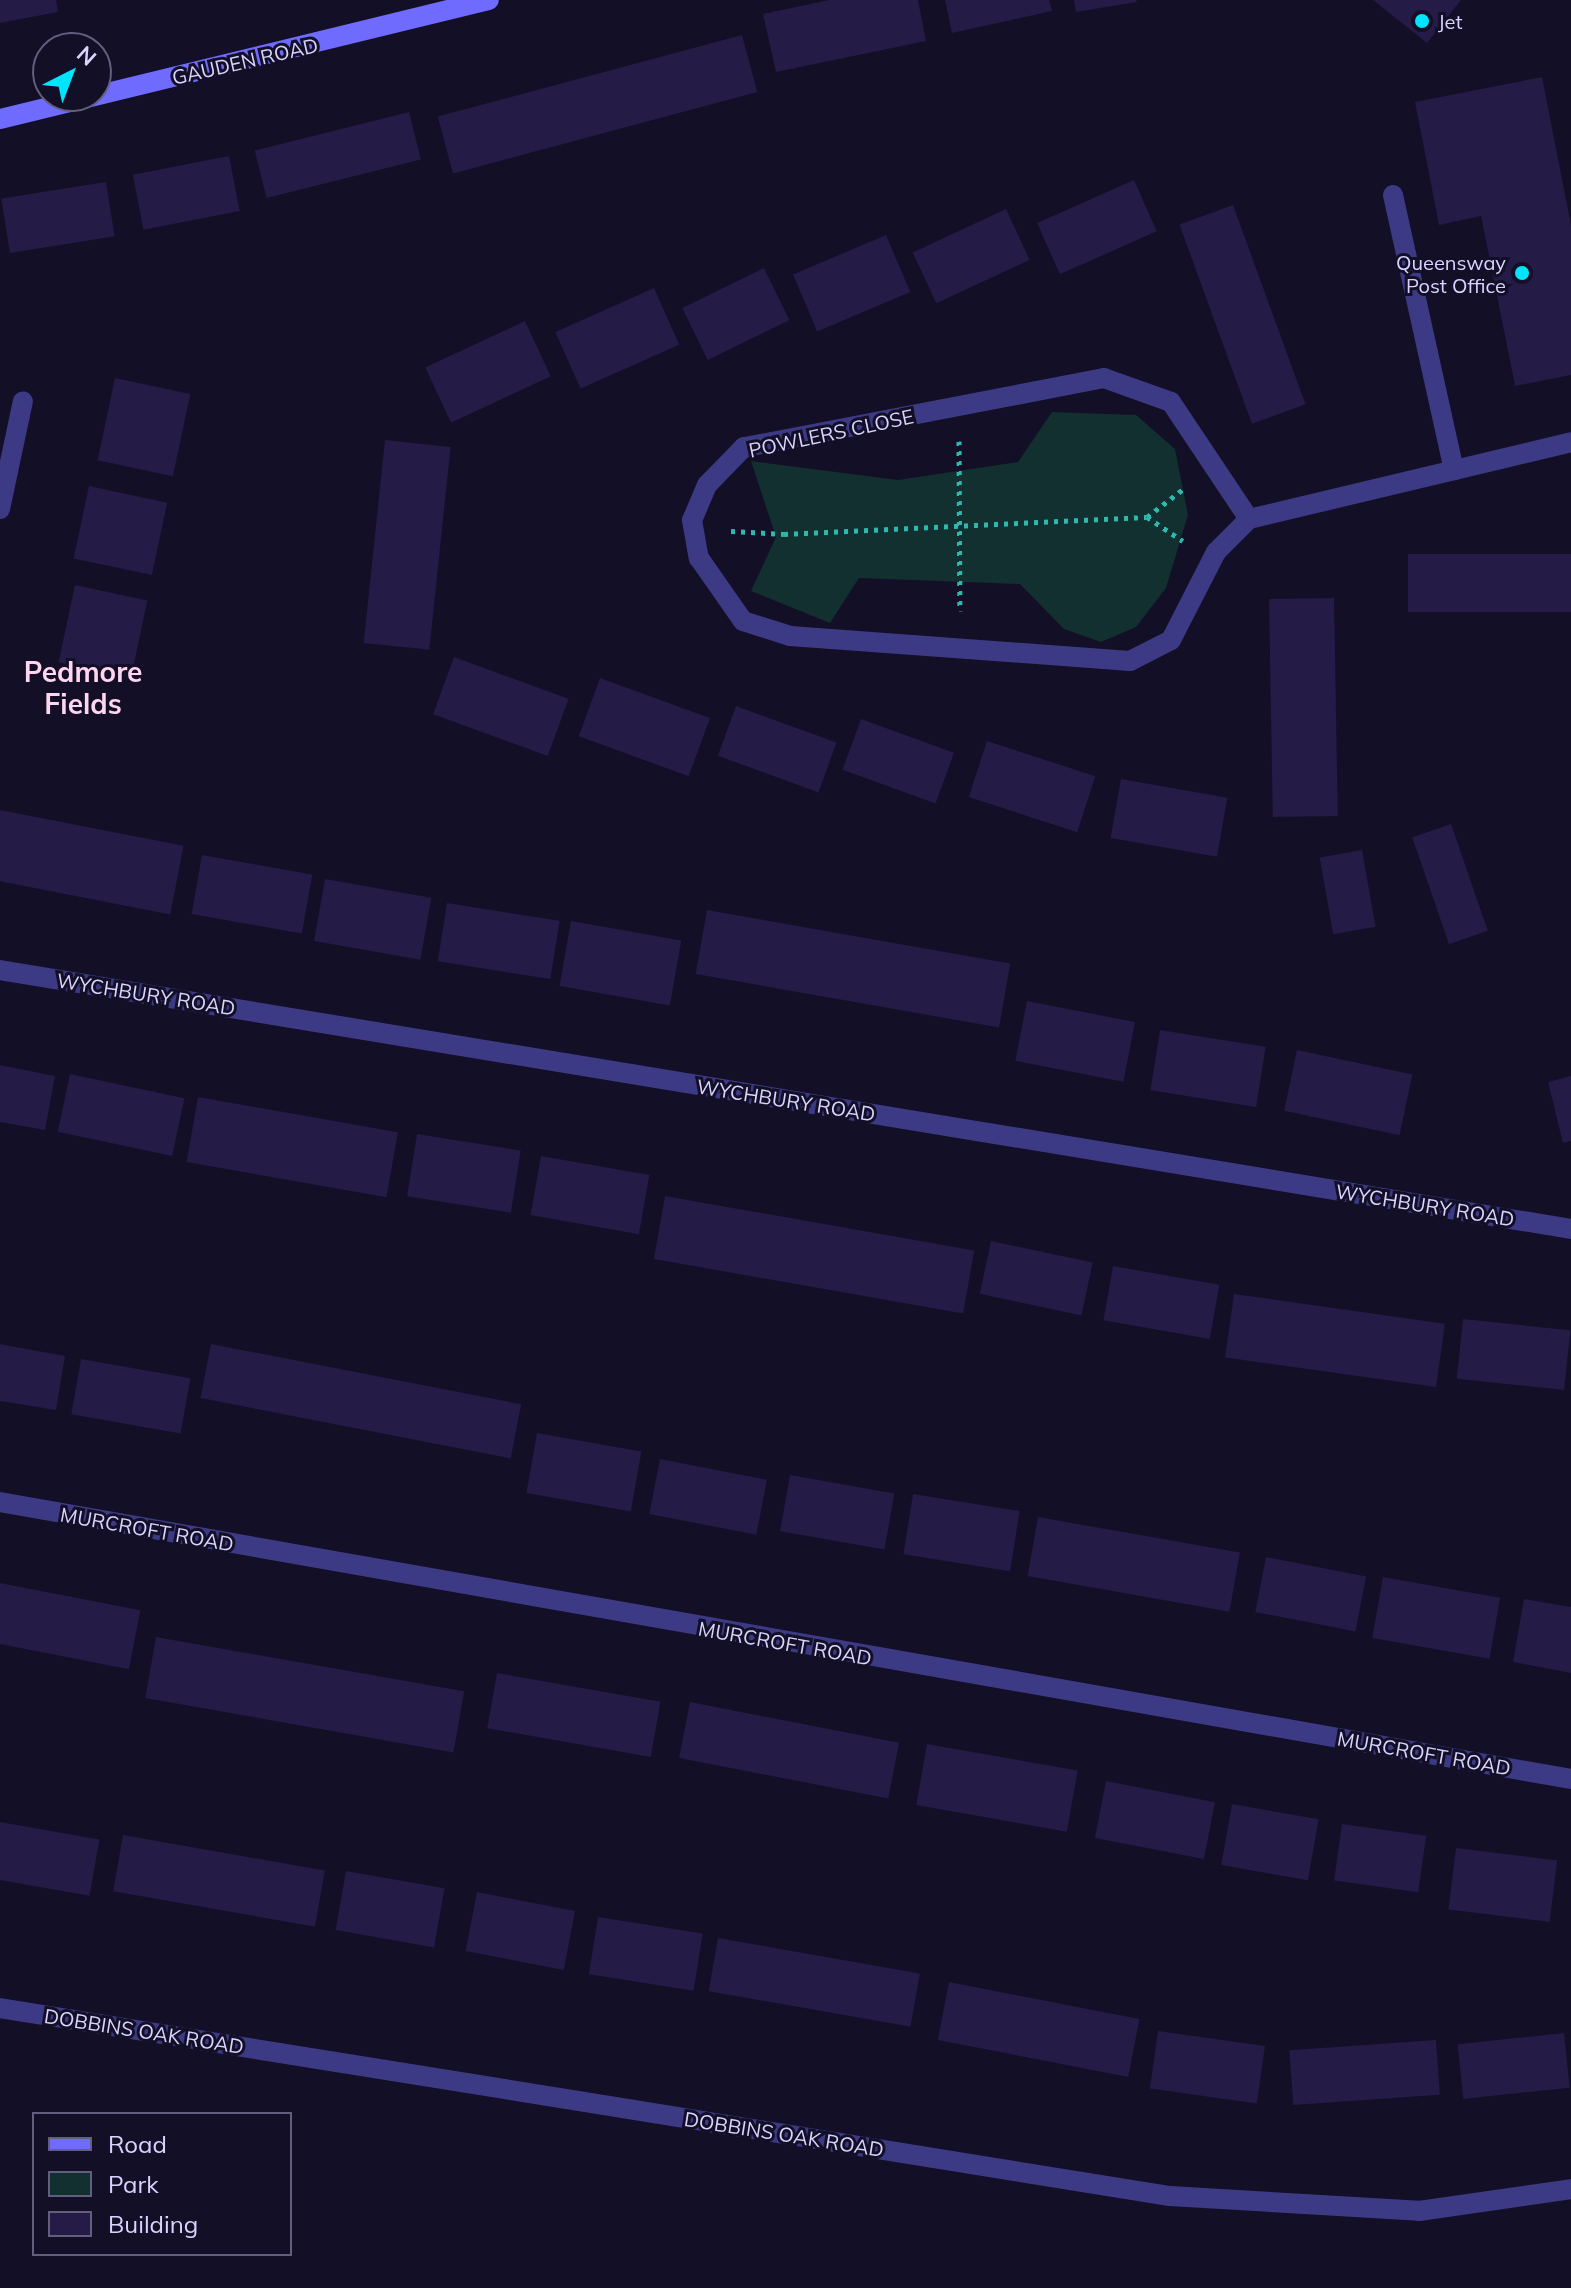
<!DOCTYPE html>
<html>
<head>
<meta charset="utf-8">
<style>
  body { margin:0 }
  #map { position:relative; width:1571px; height:2288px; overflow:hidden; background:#130f26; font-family:Mulish,sans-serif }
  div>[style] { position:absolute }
  .green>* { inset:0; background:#12302f }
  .building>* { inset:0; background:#241b47; transform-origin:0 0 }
  .path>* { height:5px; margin-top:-2.5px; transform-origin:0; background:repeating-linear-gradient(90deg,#2fb8b0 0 4px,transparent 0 10px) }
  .lane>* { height:20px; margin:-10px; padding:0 10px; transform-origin:10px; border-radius:10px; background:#3d3a85 }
  .street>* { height:20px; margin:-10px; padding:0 10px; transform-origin:10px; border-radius:10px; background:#3d3a85 }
  .secondary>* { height:20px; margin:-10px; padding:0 10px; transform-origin:10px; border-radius:10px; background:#6f6bff }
  .dots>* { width:22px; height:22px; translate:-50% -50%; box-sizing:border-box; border:4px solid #130f26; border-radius:50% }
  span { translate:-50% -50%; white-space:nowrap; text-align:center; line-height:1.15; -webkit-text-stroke:6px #130f26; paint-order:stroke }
  .poi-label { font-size:20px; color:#d9d4ff }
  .left { translate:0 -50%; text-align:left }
  .right { translate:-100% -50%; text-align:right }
  .street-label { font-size:20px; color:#d9d4ff }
  .district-label { font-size:28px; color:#ffd6f0; font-weight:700 }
  .legend { position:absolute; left:32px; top:2112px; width:260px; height:144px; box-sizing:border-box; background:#130f26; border:2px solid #625e7d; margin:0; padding:10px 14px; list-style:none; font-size:24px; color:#d9d4ff }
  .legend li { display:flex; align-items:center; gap:16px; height:40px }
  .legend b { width:40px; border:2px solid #625e7d }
  .north { position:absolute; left:32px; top:32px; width:80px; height:80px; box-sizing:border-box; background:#130f26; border:2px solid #625e7d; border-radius:50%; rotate:42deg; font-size:22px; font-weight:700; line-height:32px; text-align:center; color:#d9d4ff }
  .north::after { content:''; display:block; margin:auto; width:28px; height:36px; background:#00e5ff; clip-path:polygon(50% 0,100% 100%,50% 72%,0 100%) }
</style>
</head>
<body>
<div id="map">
  <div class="green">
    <div style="clip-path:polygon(1052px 412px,1136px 415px,1175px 449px,1188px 515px,1166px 588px,1136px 627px,1101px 642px,1064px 629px,1020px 584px,859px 578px,830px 623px,751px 591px,776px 537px,751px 461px,898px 480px,1018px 462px)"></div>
  </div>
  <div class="building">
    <div style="clip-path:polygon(0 0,56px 0,58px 12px,0 23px)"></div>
    <div style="clip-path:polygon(829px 0,918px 0,926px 41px,776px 72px,763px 14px)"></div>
    <div style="clip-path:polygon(945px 0,1049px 0,1052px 11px,952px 33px)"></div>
    <div style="clip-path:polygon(1074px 0,1136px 0,1137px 2px,1076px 12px)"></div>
    <div style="clip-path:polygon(1373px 0,1461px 0,1427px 43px)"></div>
    <div style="left:742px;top:35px;width:59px;height:315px;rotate:75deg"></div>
    <div style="clip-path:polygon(1542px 77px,1571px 225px,1571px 375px,1515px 386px,1481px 216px,1439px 225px,1415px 102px)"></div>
    <div style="left:409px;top:112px;width:49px;height:159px;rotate:76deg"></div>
    <div style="left:229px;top:156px;width:56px;height:98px;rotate:79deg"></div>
    <div style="left:1134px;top:180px;width:56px;height:106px;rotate:66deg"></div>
    <div style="left:106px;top:182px;width:55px;height:106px;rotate:81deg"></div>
    <div style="left:1233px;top:205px;width:212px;height:57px;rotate:70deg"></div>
    <div style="left:1006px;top:209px;width:56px;height:103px;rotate:65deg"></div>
    <div style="left:886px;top:235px;width:62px;height:101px;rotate:67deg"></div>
    <div style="left:764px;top:268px;width:58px;height:91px;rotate:64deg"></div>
    <div style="left:654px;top:288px;width:62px;height:108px;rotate:66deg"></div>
    <div style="left:525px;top:321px;width:61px;height:110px;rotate:65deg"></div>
    <div style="left:115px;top:378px;width:77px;height:84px;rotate:12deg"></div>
    <div style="left:385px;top:440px;width:66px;height:204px;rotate:6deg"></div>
    <div style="left:89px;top:486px;width:80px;height:74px;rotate:12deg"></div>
    <div style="left:1571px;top:554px;width:58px;height:163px;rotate:90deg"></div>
    <div style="left:75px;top:585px;width:74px;height:79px;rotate:12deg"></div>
    <div style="left:1334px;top:598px;width:218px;height:65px;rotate:89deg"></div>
    <div style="left:454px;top:657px;width:122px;height:61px;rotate:20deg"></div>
    <div style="left:600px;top:678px;width:117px;height:62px;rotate:20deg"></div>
    <div style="left:736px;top:706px;width:107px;height:53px;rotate:20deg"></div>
    <div style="left:861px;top:719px;width:99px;height:54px;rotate:20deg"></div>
    <div style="left:987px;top:741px;width:114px;height:59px;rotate:18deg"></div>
    <div style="left:1121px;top:779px;width:108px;height:60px;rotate:10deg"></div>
    <div style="left:0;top:810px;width:187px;height:70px;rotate:11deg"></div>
    <div style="left:1451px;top:824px;width:113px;height:41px;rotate:71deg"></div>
    <div style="left:1362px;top:850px;width:78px;height:43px;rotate:80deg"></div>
    <div style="left:202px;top:855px;width:112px;height:60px;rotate:10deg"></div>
    <div style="left:325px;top:879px;width:108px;height:63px;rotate:10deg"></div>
    <div style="left:447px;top:903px;width:114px;height:59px;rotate:9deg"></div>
    <div style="left:707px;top:910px;width:308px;height:65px;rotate:10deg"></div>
    <div style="left:571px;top:921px;width:112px;height:66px;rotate:10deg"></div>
    <div style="left:1027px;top:1001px;width:110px;height:61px;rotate:11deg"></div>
    <div style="left:1160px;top:1030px;width:107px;height:61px;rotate:9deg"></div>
    <div style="left:1297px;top:1050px;width:118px;height:62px;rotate:12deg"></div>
    <div style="clip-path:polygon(0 1065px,55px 1076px,45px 1130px,0 1122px)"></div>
    <div style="left:70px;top:1074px;width:117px;height:59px;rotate:12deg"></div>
    <div style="clip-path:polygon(1571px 1076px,1571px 1141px,1563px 1143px,1548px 1082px)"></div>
    <div style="left:198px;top:1097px;width:203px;height:66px;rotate:10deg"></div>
    <div style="left:417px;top:1134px;width:105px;height:63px;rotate:9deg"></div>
    <div style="left:541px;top:1156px;width:110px;height:60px;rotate:10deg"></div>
    <div style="left:665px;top:1196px;width:314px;height:64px;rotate:10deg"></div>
    <div style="left:991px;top:1241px;width:104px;height:54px;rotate:12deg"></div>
    <div style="left:1113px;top:1266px;width:108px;height:55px;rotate:10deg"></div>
    <div style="left:1234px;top:1294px;width:213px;height:64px;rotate:8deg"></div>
    <div style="left:1463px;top:1319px;width:108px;height:60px;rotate:6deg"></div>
    <div style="clip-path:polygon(0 1344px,65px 1356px,56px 1410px,0 1401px)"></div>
    <div style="left:211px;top:1344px;width:316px;height:55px;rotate:11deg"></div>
    <div style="left:81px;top:1359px;width:111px;height:56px;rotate:10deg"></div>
    <div style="left:537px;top:1433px;width:106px;height:61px;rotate:10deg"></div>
    <div style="left:660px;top:1459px;width:109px;height:56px;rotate:11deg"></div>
    <div style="left:790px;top:1475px;width:106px;height:57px;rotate:10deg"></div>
    <div style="left:913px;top:1494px;width:108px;height:61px;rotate:9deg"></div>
    <div style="left:1038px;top:1517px;width:205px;height:60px;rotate:10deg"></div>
    <div style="left:1266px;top:1557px;width:102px;height:56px;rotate:11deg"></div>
    <div style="left:1383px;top:1577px;width:119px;height:62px;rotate:10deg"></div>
    <div style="left:0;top:1583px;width:143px;height:60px;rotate:11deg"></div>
    <div style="clip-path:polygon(1524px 1599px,1571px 1607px,1571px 1673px,1513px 1662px)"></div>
    <div style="left:156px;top:1637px;width:313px;height:62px;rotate:10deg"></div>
    <div style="left:497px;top:1673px;width:166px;height:56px;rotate:10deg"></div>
    <div style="left:690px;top:1702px;width:213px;height:57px;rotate:11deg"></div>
    <div style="left:927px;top:1744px;width:153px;height:62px;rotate:10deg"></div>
    <div style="left:1106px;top:1781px;width:111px;height:58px;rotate:11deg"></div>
    <div style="left:1232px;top:1804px;width:88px;height:62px;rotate:10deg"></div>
    <div style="left:0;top:1822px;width:101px;height:57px;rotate:10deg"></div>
    <div style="left:1342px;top:1824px;width:85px;height:57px;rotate:8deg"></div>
    <div style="left:123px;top:1835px;width:205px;height:57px;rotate:10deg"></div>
    <div style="left:1456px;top:1848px;width:102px;height:62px;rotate:7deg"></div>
    <div style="left:346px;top:1871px;width:100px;height:60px;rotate:10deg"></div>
    <div style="left:477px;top:1892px;width:100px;height:60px;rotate:11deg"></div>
    <div style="left:598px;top:1917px;width:106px;height:58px;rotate:9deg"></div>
    <div style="left:718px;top:1938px;width:205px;height:54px;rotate:10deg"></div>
    <div style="left:949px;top:1982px;width:194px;height:59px;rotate:11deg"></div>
    <div style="left:1158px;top:2031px;width:108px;height:58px;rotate:8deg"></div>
    <div style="left:1564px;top:2033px;width:55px;height:107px;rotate:84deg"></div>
    <div style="left:1436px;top:2040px;width:55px;height:147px;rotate:86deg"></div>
  </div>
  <div class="path">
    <div style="left:959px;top:441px;width:170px;rotate:89.7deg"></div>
    <div style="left:1147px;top:517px;width:43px;rotate:33.7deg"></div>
    <div style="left:731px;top:531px;width:53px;rotate:3.2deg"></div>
    <div style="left:784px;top:534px;width:363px;rotate:-2.7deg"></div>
    <div style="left:1147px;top:517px;width:49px;rotate:-37.6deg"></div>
  </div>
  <div class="lane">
    <div style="left:1393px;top:195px;width:282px;rotate:77.5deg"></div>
  </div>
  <div class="street">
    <div style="left:0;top:509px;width:110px;rotate:-78deg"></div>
    <div style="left:1249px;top:519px;width:141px;rotate:-123.7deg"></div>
    <div style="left:1171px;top:402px;width:71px;rotate:-160.3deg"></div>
    <div style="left:1104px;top:378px;width:367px;rotate:169.1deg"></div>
    <div style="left:744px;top:447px;width:53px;rotate:134.2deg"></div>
    <div style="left:707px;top:485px;width:38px;rotate:113deg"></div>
    <div style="left:692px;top:520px;width:39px;rotate:80deg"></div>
    <div style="left:699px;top:558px;width:77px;rotate:55.1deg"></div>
    <div style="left:743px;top:621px;width:49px;rotate:17.7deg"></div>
    <div style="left:790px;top:636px;width:341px;rotate:4.2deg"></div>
    <div style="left:1130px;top:661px;width:46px;rotate:-27.1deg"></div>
    <div style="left:1171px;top:640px;width:99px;rotate:-62.9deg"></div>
    <div style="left:1216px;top:552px;width:47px;rotate:-45deg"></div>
    <div style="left:1249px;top:519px;width:331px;rotate:-13.4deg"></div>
    <div style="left:0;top:970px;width:1592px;rotate:9.36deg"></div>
    <div style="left:0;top:1502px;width:1595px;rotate:10deg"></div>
    <div style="left:0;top:2008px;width:1185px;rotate:9.13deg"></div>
    <div style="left:1170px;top:2196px;width:249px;rotate:3.4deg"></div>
    <div style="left:1419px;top:2211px;width:154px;rotate:-8.2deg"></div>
  </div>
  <div class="secondary">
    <div style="left:0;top:119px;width:503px;rotate:-13.68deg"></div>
  </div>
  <div class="dots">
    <div style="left:1422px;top:21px;background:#00e5ff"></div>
    <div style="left:1522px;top:273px;background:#00e5ff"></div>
  </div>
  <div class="poi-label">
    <span class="left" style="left:1438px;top:21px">Jet</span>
    <span class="right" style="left:1506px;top:274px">Queensway<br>Post Office</span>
  </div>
  <div class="street-label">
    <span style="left:245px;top:61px;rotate:-13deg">GAUDEN ROAD</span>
    <span style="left:831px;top:433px;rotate:-12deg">POWLERS CLOSE</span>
    <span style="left:146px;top:994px;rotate:9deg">WYCHBURY ROAD</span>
    <span style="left:786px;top:1100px;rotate:9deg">WYCHBURY ROAD</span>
    <span style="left:1425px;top:1205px;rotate:9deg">WYCHBURY ROAD</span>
    <span style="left:147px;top:1529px;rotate:10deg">MURCROFT ROAD</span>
    <span style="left:785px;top:1643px;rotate:10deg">MURCROFT ROAD</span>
    <span style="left:1424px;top:1753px;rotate:10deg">MURCROFT ROAD</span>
    <span style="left:144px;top:2031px;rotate:9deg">DOBBINS OAK ROAD</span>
    <span style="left:784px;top:2134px;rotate:9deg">DOBBINS OAK ROAD</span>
  </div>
  <div class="district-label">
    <span style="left:83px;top:688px">Pedmore<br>Fields</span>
  </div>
  <ul class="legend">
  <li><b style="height:10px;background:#6f6bff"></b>Road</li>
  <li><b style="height:22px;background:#12302f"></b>Park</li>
  <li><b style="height:22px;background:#241b47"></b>Building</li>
  </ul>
  <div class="north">N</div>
</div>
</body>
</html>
